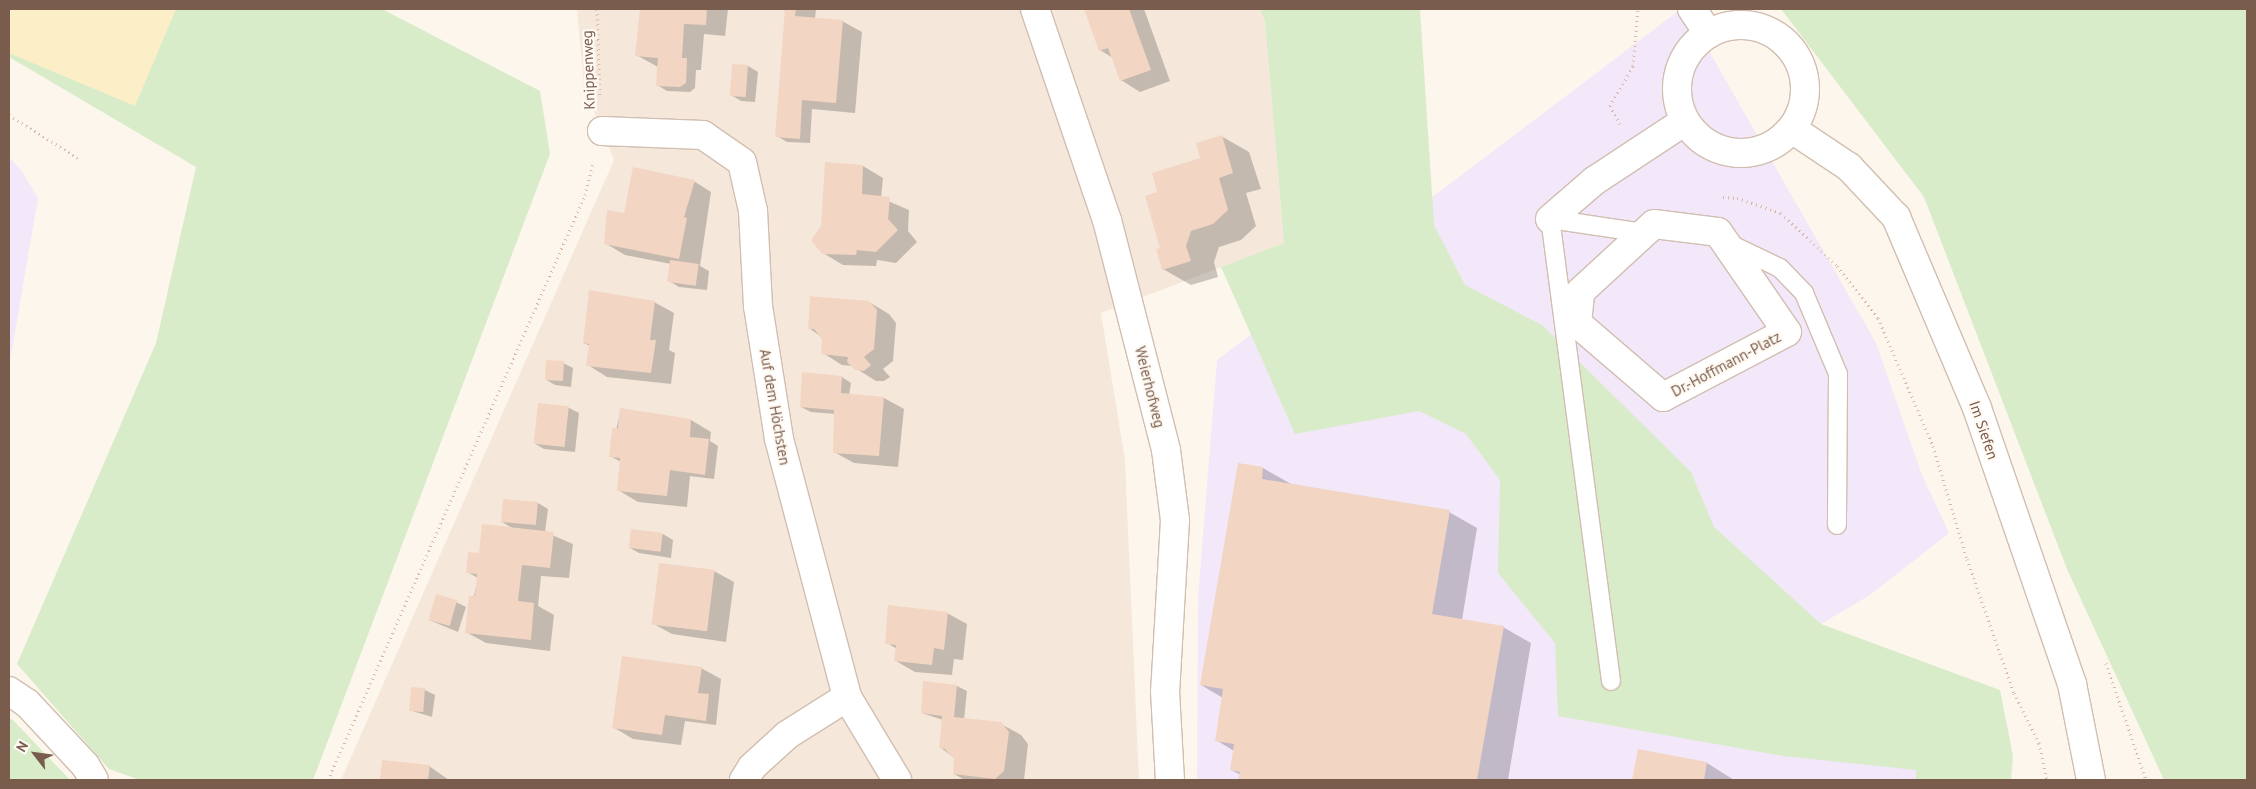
<!DOCTYPE html>
<html>
<head>
<meta charset="utf-8">
<style>
  body { margin:0 }
  #map { position:relative; width:2256px; height:789px; overflow:hidden; background:#fdf6ec; font-family:"PT Sans",sans-serif }
  div>[style] { position:absolute }
  .residential>* { inset:0; background:#f5e8da }
  .education>* { inset:0; background:#f3e8fa }
  .green>* { inset:0; background:#d8ecc9 }
  .sand>* { inset:0; background:#fcefc7 }
  .shadow>* { inset:0; background:#0003 }
  .building>* { inset:0; background:#f3d5c3; transform-origin:0 0 }
  .path>* { height:3px; margin-top:-1.5px; transform-origin:0; background:repeating-linear-gradient(90deg,#d9b8a5 0 1px,transparent 0 5px) }
  .roads { filter:drop-shadow(1px 0 #d1beb0) drop-shadow(-1px 0 #d1beb0) drop-shadow(0 1px #d1beb0) drop-shadow(0 -1px #d1beb0) }
  .lane>* { height:18px; margin:-9px; padding:0 9px; transform-origin:9px; border-radius:9px; background:#fff }
  .street>* { height:28px; margin:-14px; padding:0 14px; transform-origin:14px; border-radius:14px; background:#fff }
  .secondary>* { height:28px; margin:-14px; padding:0 14px; transform-origin:14px; border-radius:14px; background:#fff }
  .secondary>.ring { margin:-14px; padding:0; box-sizing:content-box; background:none; border:28px solid #fff; border-radius:50% }
  span { translate:-50% -50%; white-space:nowrap; text-align:center; line-height:1.15; -webkit-text-stroke:4.5px #fffaf3; paint-order:stroke }
  .street-label { font-size:15px; color:#7a5c4d }
  .frame { position:absolute; inset:0; border:10px solid #7a5c4d; pointer-events:none }
  .north { position:absolute; left:10px; top:729px; width:50px; height:50px; -webkit-text-stroke:4px #fffaf3; paint-order:stroke; rotate:300deg; font-size:14px; font-weight:700; line-height:20px; text-align:center; color:#7a5c4d }
  .north::after { content:''; display:block; margin:auto; width:18px; height:22px; background:#7a5c4d; clip-path:polygon(50% 0,100% 100%,50% 72%,0 100%) }
</style>
</head>
<body>
<div id="map">
  <div class="residential">
    <div style="clip-path:polygon(577px 9px,1260px 9px,1265px 22px,1284px 243px,1101px 313px,1125px 460px,1139px 780px,341px 780px,614px 160px,584px 87px)"></div>
  </div>
  <div class="education">
    <div style="clip-path:polygon(1681px 9px,1685px 9px,1876px 343px,1922px 475px,1949px 533px,1870px 595px,1821px 624px,1916px 770px,1916px 780px,1197px 780px,1198px 598px,1217px 360px)"></div>
    <div style="clip-path:polygon(9px 157px,21px 170px,38px 198px,9px 367px)"></div>
  </div>
  <div class="green">
    <div style="clip-path:polygon(9px 9px,382px 9px,540px 91px,550px 154px,313px 780px,140px 780px,109px 769px,17px 664px,156px 343px,196px 167px,9px 57px)"></div>
    <div style="clip-path:polygon(1260px 9px,1420px 9px,1434px 225px,1465px 285px,1542px 325px,1691px 472px,1714px 527px,1821px 624px,2000px 690px,2013px 756px,2011px 780px,1916px 780px,1916px 770px,1783px 756px,1558px 716px,1555px 643px,1498px 573px,1500px 480px,1466px 434px,1419px 411px,1295px 434px,1221px 267px,1284px 243px,1265px 22px)"></div>
    <div style="clip-path:polygon(1781px 9px,2247px 9px,2247px 780px,2164px 780px,2067px 569px,1924px 197px)"></div>
    <div style="clip-path:polygon(9px 718px,13px 720px,70px 780px,9px 780px)"></div>
  </div>
  <div class="sand">
    <div style="clip-path:polygon(9px 9px,176px 9px,135px 106px,9px 53px)"></div>
  </div>
  <div class="shadow">
    <div style="clip-path:polygon(641px 9px,728px 9px,725px 36px,704px 34px,701px 70px,696px 70px,695px 88px,690px 92px,667px 91px,657px 85px,658px 67px,638px 56px)"></div>
    <div style="clip-path:polygon(780px 9px,816px 9px,815px 19px,842px 21px,862px 32px,855px 113px,812px 109px,810px 143px,787px 142px,777px 136px,787px 11px)"></div>
    <div style="clip-path:polygon(1085px 9px,1144px 9px,1170px 81px,1140px 92px,1121px 80px,1113px 58px,1100px 50px)"></div>
    <div style="clip-path:polygon(748px 66px,758px 72px,755px 102px,741px 101px,731px 95px)"></div>
    <div style="clip-path:polygon(1221px 136px,1249px 152px,1261px 189px,1246px 193px,1256px 226px,1241px 240px,1219px 247px,1214px 262px,1218px 277px,1191px 285px,1163px 269px,1159px 193px,1202px 159px)"></div>
    <div style="clip-path:polygon(826px 163px,863px 166px,883px 178px,881px 198px,909px 210px,908px 231px,917px 242px,896px 263px,877px 260px,876px 266px,843px 265px,823px 253px)"></div>
    <div style="clip-path:polygon(692px 180px,711px 192px,700px 266px,709px 271px,707px 290px,679px 287px,669px 281px,671px 264px,625px 255px,605px 243px,625px 214px)"></div>
    <div style="clip-path:polygon(654px 302px,674px 313px,669px 350px,675px 353px,671px 384px,607px 377px,588px 365px,590px 346px,584px 343px)"></div>
    <div style="clip-path:polygon(869px 302px,889px 314px,896px 323px,893px 361px,883px 369px,890px 377px,884px 381px,876px 381px,852px 366px,842px 365px,823px 353px,824px 339px,809px 328px)"></div>
    <div style="clip-path:polygon(563px 363px,573px 368px,571px 387px,555px 385px,545px 379px)"></div>
    <div style="clip-path:polygon(842px 377px,851px 383px,849px 395px,884px 398px,904px 409px,898px 467px,854px 463px,834px 452px,836px 414px,811px 412px,801px 407px)"></div>
    <div style="clip-path:polygon(539px 404px,569px 408px,579px 413px,575px 452px,544px 449px,534px 443px)"></div>
    <div style="clip-path:polygon(621px 409px,691px 420px,711px 432px,710px 441px,718px 446px,714px 479px,690px 476px,687px 507px,638px 502px,618px 490px,621px 462px,610px 456px)"></div>
    <div style="clip-path:polygon(1239px 464px,1263px 468px,1291px 484px,1449px 512px,1477px 528px,1462px 620px,1503px 627px,1531px 643px,1508px 780px,1240px 780px,1241px 775px,1231px 770px,1234px 751px,1216px 740px,1223px 698px,1201px 685px)"></div>
    <div style="clip-path:polygon(504px 500px,538px 503px,548px 509px,545px 532px,573px 544px,569px 578px,541px 576px,538px 606px,554px 615px,550px 651px,486px 643px,466px 632px,478px 578px,467px 572px,480px 554px,514px 529px,502px 522px)"></div>
    <div style="clip-path:polygon(663px 534px,673px 540px,671px 558px,639px 553px,630px 548px)"></div>
    <div style="clip-path:polygon(714px 571px,734px 582px,726px 642px,672px 634px,652px 623px)"></div>
    <div style="clip-path:polygon(456px 602px,466px 607px,458px 632px,429px 620px)"></div>
    <div style="clip-path:polygon(947px 613px,967px 624px,963px 660px,954px 659px,952px 675px,915px 672px,896px 661px,897px 649px,887px 643px)"></div>
    <div style="clip-path:polygon(701px 668px,721px 679px,716px 725px,685px 721px,681px 745px,633px 739px,613px 727px)"></div>
    <div style="clip-path:polygon(957px 686px,967px 691px,964px 720px,1001px 724px,1021px 735px,1028px 744px,1024px 780px,965px 780px,954px 774px,956px 759px,941px 748px,943px 720px,922px 713px)"></div>
    <div style="clip-path:polygon(425px 690px,435px 695px,432px 717px,409px 710px)"></div>
    <div style="clip-path:polygon(1639px 751px,1707px 763px,1734px 780px,1634px 780px)"></div>
    <div style="clip-path:polygon(383px 761px,429px 766px,449px 780px,381px 780px)"></div>
  </div>
  <div class="building">
    <div style="clip-path:polygon(640px 9px,707px 9px,706px 25px,684px 24px,682px 58px,687px 58px,686px 83px,680px 87px,656px 86px,658px 58px,635px 56px)"></div>
    <div style="clip-path:polygon(785px 9px,796px 9px,795px 16px,843px 20px,836px 103px,802px 100px,800px 139px,775px 137px)"></div>
    <div style="clip-path:polygon(1084px 9px,1129px 9px,1151px 70px,1120px 81px,1108px 48px,1099px 51px)"></div>
    <div style="left:732px;top:64px;width:16px;height:32px;rotate:4deg"></div>
    <div style="clip-path:polygon(1222px 135px,1233px 173px,1219px 178px,1228px 210px,1213px 224px,1191px 231px,1186px 246px,1191px 261px,1162px 270px,1156px 249px,1160px 248px,1145px 196px,1157px 192px,1152px 173px,1200px 158px,1196px 143px)"></div>
    <div style="clip-path:polygon(825px 162px,863px 165px,862px 194px,890px 197px,888px 219px,898px 230px,876px 252px,857px 250px,856px 255px,822px 254px,811px 240px,821px 226px)"></div>
    <div style="clip-path:polygon(633px 167px,695px 180px,684px 217px,687px 218px,679px 259px,604px 244px,607px 210px,624px 213px)"></div>
    <div style="left:670px;top:260px;width:29px;height:22px;rotate:8deg"></div>
    <div style="clip-path:polygon(589px 290px,655px 301px,650px 340px,656px 340px,651px 373px,586px 366px,589px 344px,583px 343px)"></div>
    <div style="clip-path:polygon(807px 296px,869px 301px,877px 310px,874px 349px,864px 357px,871px 365px,864px 371px,855px 370px,847px 362px,848px 357px,821px 354px,822px 339px,814px 329px,808px 329px,810px 297px)"></div>
    <div style="left:546px;top:360px;width:18px;height:20px;rotate:3deg"></div>
    <div style="clip-path:polygon(802px 372px,842px 376px,841px 393px,884px 397px,879px 456px,833px 453px,834px 410px,800px 407px)"></div>
    <div style="left:538px;top:403px;width:31px;height:41px;rotate:6deg"></div>
    <div style="clip-path:polygon(620px 408px,691px 419px,690px 437px,709px 439px,705px 475px,670px 470px,667px 496px,617px 491px,620px 458px,609px 457px,612px 428px,618px 428px)"></div>
    <div style="clip-path:polygon(1238px 463px,1263px 467px,1262px 479px,1450px 510px,1432px 614px,1504px 626px,1477px 780px,1238px 780px,1240px 772px,1230px 770px,1234px 744px,1215px 741px,1223px 689px,1200px 685px)"></div>
    <div style="left:503px;top:499px;width:35px;height:23px;rotate:5deg"></div>
    <div style="clip-path:polygon(482px 524px,554px 532px,550px 568px,522px 565px,518px 601px,534px 603px,531px 640px,465px 633px,469px 596px,475px 596px,477px 574px,466px 573px,468px 552px,479px 553px)"></div>
    <div style="left:631px;top:529px;width:32px;height:19px;rotate:7deg"></div>
    <div style="left:659px;top:563px;width:56px;height:62px;rotate:7deg"></div>
    <div style="left:436px;top:594px;width:22px;height:27px;rotate:16deg"></div>
    <div style="clip-path:polygon(888px 605px,948px 612px,944px 650px,934px 648px,932px 665px,894px 661px,896px 645px,885px 644px)"></div>
    <div style="clip-path:polygon(622px 656px,702px 667px,698px 693px,709px 694px,706px 721px,665px 715px,662px 735px,612px 728px)"></div>
    <div style="clip-path:polygon(923px 681px,957px 685px,954px 717px,1001px 722px,1009px 732px,1004px 771px,995px 779px,953px 774px,954px 759px,945px 749px,939px 748px,942px 716px,921px 713px)"></div>
    <div style="left:411px;top:687px;width:14px;height:24px;rotate:4deg"></div>
    <div style="clip-path:polygon(1638px 749px,1707px 762px,1704px 780px,1632px 780px)"></div>
    <div style="clip-path:polygon(382px 760px,430px 765px,428px 780px,380px 780px)"></div>
  </div>
  <div class="path">
    <div style="left:597px;top:9px;width:89px;rotate:88.1deg"></div>
    <div style="left:9px;top:115px;width:81px;rotate:31.9deg"></div>
    <div style="left:1620px;top:124px;width:21px;rotate:-119deg"></div>
    <div style="left:1610px;top:106px;width:46px;rotate:-60.1deg"></div>
    <div style="left:1633px;top:66px;width:57px;rotate:-85deg"></div>
    <div style="left:1723px;top:197px;width:14px;rotate:4deg"></div>
    <div style="left:1737px;top:198px;width:46px;rotate:18.8deg"></div>
    <div style="left:1781px;top:213px;width:77px;rotate:43.4deg"></div>
    <div style="left:1837px;top:266px;width:66px;rotate:51.7deg"></div>
    <div style="left:1878px;top:318px;width:139px;rotate:66.7deg"></div>
    <div style="left:1933px;top:446px;width:118px;rotate:73.3deg"></div>
    <div style="left:1967px;top:559px;width:142px;rotate:70.7deg"></div>
    <div style="left:2014px;top:693px;width:56px;rotate:63.4deg"></div>
    <div style="left:2039px;top:743px;width:38px;rotate:78deg"></div>
    <div style="left:2106px;top:663px;width:124px;rotate:71.1deg"></div>
    <div style="left:328px;top:780px;width:639px;rotate:-66.28deg"></div>
    <div style="left:585px;top:195px;width:33px;rotate:-76deg"></div>
  </div>
  <div class="roads">
    <div class="lane">
      <div style="left:1730px;top:244px;width:55px;rotate:25.6deg"></div>
      <div style="left:1780px;top:268px;width:35px;rotate:46deg"></div>
      <div style="left:1804px;top:293px;width:88px;rotate:67.2deg"></div>
      <div style="left:1838px;top:374px;width:151px;rotate:90.4deg"></div>
      <div style="left:1611px;top:681px;width:466px;rotate:-97.5deg"></div>
      <div style="left:1550px;top:219px;width:101px;rotate:8.5deg"></div>
    </div>
    <div class="street">
      <div style="left:1035px;top:9px;width:223px;rotate:71.2deg"></div>
      <div style="left:1107px;top:220px;width:237px;rotate:75.6deg"></div>
      <div style="left:1166px;top:450px;width:71px;rotate:82.7deg"></div>
      <div style="left:1175px;top:520px;width:171px;rotate:93.3deg"></div>
      <div style="left:1165px;top:691px;width:89px;rotate:86.8deg"></div>
      <div style="left:602px;top:131px;width:101px;rotate:2.3deg"></div>
      <div style="left:703px;top:135px;width:47px;rotate:34.7deg"></div>
      <div style="left:742px;top:162px;width:50px;rotate:77.3deg"></div>
      <div style="left:753px;top:211px;width:95px;rotate:87deg"></div>
      <div style="left:758px;top:306px;width:135px;rotate:81deg"></div>
      <div style="left:779px;top:439px;width:267px;rotate:75.2deg"></div>
      <div style="left:847px;top:697px;width:97px;rotate:58.9deg"></div>
      <div style="left:1550px;top:219px;width:58px;rotate:-40.8deg"></div>
      <div style="left:1594px;top:181px;width:109px;rotate:-33.4deg"></div>
      <div style="left:1654px;top:224px;width:64px;rotate:7.1deg"></div>
      <div style="left:1718px;top:232px;width:121px;rotate:55.4deg"></div>
      <div style="left:1787px;top:332px;width:140px;rotate:152.3deg"></div>
      <div style="left:1663px;top:397px;width:113px;rotate:-139.3deg"></div>
      <div style="left:1577px;top:323px;width:31px;rotate:-84deg"></div>
      <div style="left:1580px;top:292px;width:100px;rotate:-42.6deg"></div>
      <div style="left:9px;top:691px;width:22px;rotate:34deg"></div>
      <div style="left:27px;top:703px;width:85px;rotate:46.9deg"></div>
      <div style="left:85px;top:765px;width:17px;rotate:59deg"></div>
      <div style="left:744px;top:780px;width:15px;rotate:-58deg"></div>
      <div style="left:752px;top:767px;width:47px;rotate:-42.4deg"></div>
      <div style="left:787px;top:735px;width:71px;rotate:-32.3deg"></div>
    </div>
    <div class="secondary">
      <div style="left:1692px;top:9px;width:30px;rotate:56deg"></div>
      <div class="ring" style="left:1677px;top:25px;width:100px;height:100px"></div>
      <div style="left:1792px;top:129px;width:69px;rotate:33.7deg"></div>
      <div style="left:1849px;top:167px;width:69px;rotate:46.8deg"></div>
      <div style="left:1896px;top:217px;width:207px;rotate:67deg"></div>
      <div style="left:1977px;top:408px;width:292px;rotate:71deg"></div>
      <div style="left:2072px;top:684px;width:98px;rotate:78.8deg"></div>
    </div>
  </div>
  <div class="street-label">
    <span style="left:588px;top:70px;rotate:-92deg">Knippenweg</span>
    <span style="left:1726px;top:364px;rotate:-28deg">Dr.-Hoffmann-Platz</span>
    <span style="left:1150px;top:387px;rotate:76deg">Weierhofweg</span>
    <span style="left:775px;top:407px;rotate:80deg">Auf dem Höchsten</span>
    <span style="left:1984px;top:430px;rotate:71deg">Im Siefen</span>
  </div>
  <div class="frame"></div>
  <div class="north">N</div>
</div>
</body>
</html>
